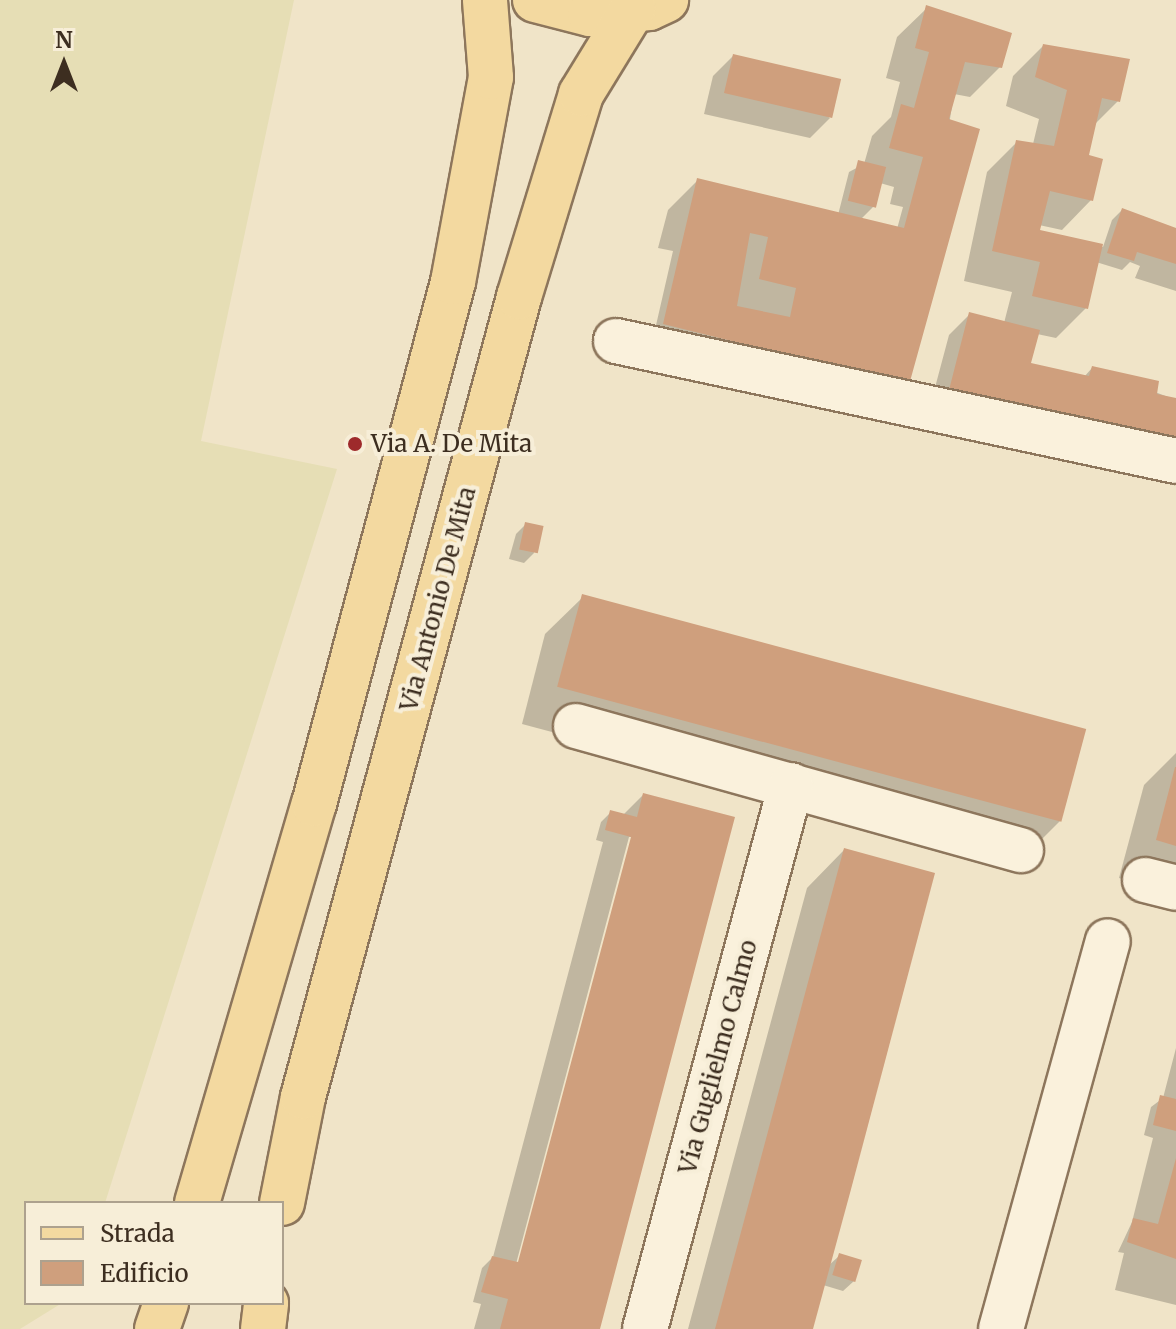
<!DOCTYPE html>
<html>
<head>
<meta charset="utf-8">
<style>
  body { margin:0 }
  #map { position:relative; width:1176px; height:1329px; overflow:hidden; background:#f0e4c8; font-family:Merriweather,serif }
  div>[style] { position:absolute }
  .farmland>* { inset:0; background:#e6deb5 }
  .shadow>* { inset:0; background:#0003 }
  .building>* { inset:0; background:#cf9f7d; transform-origin:0 0 }
  .roads { filter:drop-shadow(2px 0 #8d765c) drop-shadow(-2px 0 #8d765c) drop-shadow(0 2px #8d765c) drop-shadow(0 -2px #8d765c) }
  .minor>* { height:44px; margin:-22px; padding:0 22px; transform-origin:22px; border-radius:22px; background:#faf1dc }
  .major>* { height:44px; margin:-22px; padding:0 22px; transform-origin:22px; border-radius:22px; background:#f3d9a0 }
  .dots>* { width:22px; height:22px; translate:-50% -50%; box-sizing:border-box; border:4px solid #f7eed8; border-radius:50% }
  span { translate:-50% -50%; white-space:nowrap; text-align:center; line-height:1.15; -webkit-text-stroke:8px #f7eed8; paint-order:stroke }
  .poi-label { font-size:24px; color:#3d2e20 }
  .left { translate:0 -50%; text-align:left }
  .street-label { font-size:24px; color:#3d2e20 }
  .legend { position:absolute; left:24px; top:1201px; width:260px; height:104px; box-sizing:border-box; background:#f7eed8; border:2px solid #ada18e; margin:0; padding:10px 14px; list-style:none; font-size:24px; color:#3d2e20 }
  .legend li { display:flex; align-items:center; gap:16px; height:40px }
  .legend b { width:40px; border:2px solid #ada18e }
  .north { position:absolute; left:24px; top:24px; width:80px; height:80px; -webkit-text-stroke:6px #f7eed8; paint-order:stroke; rotate:0deg; font-size:22px; font-weight:700; line-height:32px; text-align:center; color:#3d2e20 }
  .north::after { content:''; display:block; margin:auto; width:28px; height:36px; background:#3d2e20; clip-path:polygon(50% 0,100% 100%,50% 72%,0 100%) }
</style>
</head>
<body>
<div id="map">
  <div class="farmland">
    <div style="clip-path:polygon(0 0,294px 0,201px 441px,337px 469px,105px 1203px,26px 1203px,26px 1303px,62px 1303px,20px 1329px,0 1329px)"></div>
  </div>
  <div class="shadow">
    <div style="clip-path:polygon(evenodd,927px 8px,1000px 67px,970px 97px,954px 94px,907px 384px,654px 334px,673px 251px,658px 248px,668px 210px,698px 180px,838px 215px,849px 172px,864px 164px,872px 136px,891px 117px,900px 82px,886px 78px,897px 37px,927px 8px,880px 183px,894px 187px,890px 204px,903px 207px,897px 229px,860px 220px,873px 207px,880px 183px)"></div>
    <div style="clip-path:polygon(1043px 46px,1118px 101px,1094px 125px,1086px 157px,1091px 200px,1062px 230px,1039px 225px,1038px 231px,1103px 247px,1112px 220px,1122px 210px,1176px 229px,1176px 291px,1135px 278px,1140px 266px,1130px 262px,1122px 270px,1096px 262px,1086px 308px,1056px 338px,1037px 334px,1029px 365px,1084px 377px,1092px 368px,1176px 400px,1176px 433px,929px 410px,949px 335px,970px 314px,1004px 323px,1012px 292px,964px 281px,987px 172px,1017px 142px,1033px 144px,1039px 119px,1006px 106px,1013px 76px)"></div>
    <div style="clip-path:polygon(733px 56px,830px 118px,810px 138px,704px 114px,713px 76px)"></div>
    <div style="clip-path:polygon(526px 524px,534px 553px,524px 563px,509px 559px,516px 534px)"></div>
    <div style="clip-path:polygon(583px 597px,1061px 820px,1023px 858px,522px 724px,545px 634px)"></div>
    <div style="clip-path:polygon(1176px 753px,1176px 893px,1119px 878px,1144px 785px)"></div>
    <div style="clip-path:polygon(evenodd,643px 795px,598px 1329px,474px 1329px,481px 1304px,473px 1302px,482px 1268px,493px 1257px,603px 842px,596px 840px,601px 822px,611px 812px,623px 815px,643px 795px,629px 837px,633px 837px,520px 1264px,516px 1264px,629px 837px)"></div>
    <div style="clip-path:polygon(844px 850px,827px 1267px,839px 1256px,854px 1281px,843px 1291px,823px 1285px,811px 1329px,688px 1329px,807px 888px)"></div>
    <div style="clip-path:polygon(1176px 1048px,1176px 1305px,1115px 1290px,1124px 1253px,1118px 1252px,1132px 1222px,1153px 1138px,1144px 1135px,1151px 1107px,1163px 1098px)"></div>
  </div>
  <div class="building">
    <div style="clip-path:polygon(evenodd,926px 5px,1012px 33px,1002px 68px,965px 62px,949px 119px,980px 129px,909px 385px,663px 324px,697px 178px,904px 228px,923px 157px,889px 148px,901px 104px,914px 108px,929px 52px,915px 48px,926px 5px,750px 233px,768px 237px,759px 279px,796px 288px,790px 317px,737px 306px,750px 233px)"></div>
    <div style="clip-path:polygon(1043px 44px,1130px 59px,1120px 102px,1102px 98px,1089px 155px,1103px 159px,1093px 201px,1050px 191px,1040px 230px,1103px 244px,1088px 309px,1032px 296px,1040px 262px,992px 251px,1016px 140px,1054px 146px,1067px 90px,1035px 77px)"></div>
    <div style="left:733px;top:54px;width:111px;height:40px;rotate:13deg"></div>
    <div style="left:858px;top:160px;width:29px;height:42px;rotate:14deg"></div>
    <div style="clip-path:polygon(1122px 208px,1176px 228px,1176px 264px,1137px 252px,1134px 261px,1107px 253px)"></div>
    <div style="clip-path:polygon(969px 312px,1040px 330px,1031px 363px,1089px 376px,1092px 366px,1159px 381px,1157px 394px,1176px 398px,1176px 443px,949px 390px)"></div>
    <div style="left:525px;top:522px;width:19px;height:28px;rotate:12deg"></div>
    <div style="left:582px;top:594px;width:522px;height:96px;rotate:15deg"></div>
    <div style="clip-path:polygon(1175px 767px,1176px 767px,1176px 846px,1156px 840px)"></div>
    <div style="clip-path:polygon(643px 793px,735px 817px,600px 1329px,500px 1329px,508px 1299px,481px 1292px,492px 1256px,518px 1262px,631px 837px,605px 830px,610px 810px,637px 817px)"></div>
    <div style="clip-path:polygon(844px 848px,935px 873px,850px 1193px,813px 1329px,715px 1329px)"></div>
    <div style="clip-path:polygon(1160px 1095px,1176px 1099px,1176px 1131px,1153px 1125px)"></div>
    <div style="clip-path:polygon(1176px 1158px,1176px 1259px,1127px 1242px,1133px 1218px,1158px 1224px)"></div>
    <div style="left:839px;top:1253px;width:24px;height:23px;rotate:17deg"></div>
  </div>
  <div class="roads">
    <div class="minor">
      <div style="left:616px;top:341px;width:573px;rotate:12.09deg"></div>
      <div style="left:576px;top:726px;width:462px;rotate:15.6deg"></div>
      <div style="left:1145px;top:880px;width:32px;rotate:14deg"></div>
      <div style="left:645px;top:1329px;width:563px;rotate:-74.98deg"></div>
      <div style="left:1001px;top:1329px;width:402px;rotate:-74.6deg"></div>
    </div>
    <div class="major">
      <div style="left:535px;top:0;width:57px;rotate:14.3deg"></div>
      <div style="left:590px;top:14px;width:59px;rotate:-5.8deg"></div>
      <div style="left:649px;top:8px;width:19px;rotate:-25deg"></div>
      <div style="left:197px;top:1203px;width:416px;rotate:-73.7deg"></div>
      <div style="left:314px;top:804px;width:540px;rotate:-75.09deg"></div>
      <div style="left:453px;top:282px;width:208px;rotate:-79.5deg"></div>
      <div style="left:491px;top:77px;width:77px;rotate:-94.5deg"></div>
      <div style="left:282px;top:1203px;width:108px;rotate:-78.8deg"></div>
      <div style="left:303px;top:1097px;width:829px;rotate:-74.89deg"></div>
      <div style="left:519px;top:297px;width:212px;rotate:-73deg"></div>
      <div style="left:581px;top:94px;width:100px;rotate:-58.5deg"></div>
      <div style="left:157px;top:1329px;width:28px;rotate:-71deg"></div>
      <div style="left:263px;top:1329px;width:26px;rotate:-83deg"></div>
    </div>
  </div>
  <div class="dots">
    <div style="left:355px;top:444px;background:#9e2a2b"></div>
  </div>
  <div class="poi-label">
    <span class="left" style="left:371px;top:444px">Via A. De Mita</span>
  </div>
  <div class="street-label">
    <span style="left:438px;top:599px;rotate:-75deg">Via Antonio De Mita</span>
    <span style="left:718px;top:1057px;rotate:-75deg">Via Guglielmo Calmo</span>
  </div>
  <ul class="legend">
  <li><b style="height:10px;background:#f3d9a0"></b>Strada</li>
  <li><b style="height:22px;background:#cf9f7d"></b>Edificio</li>
  </ul>
  <div class="north">N</div>
</div>
</body>
</html>
